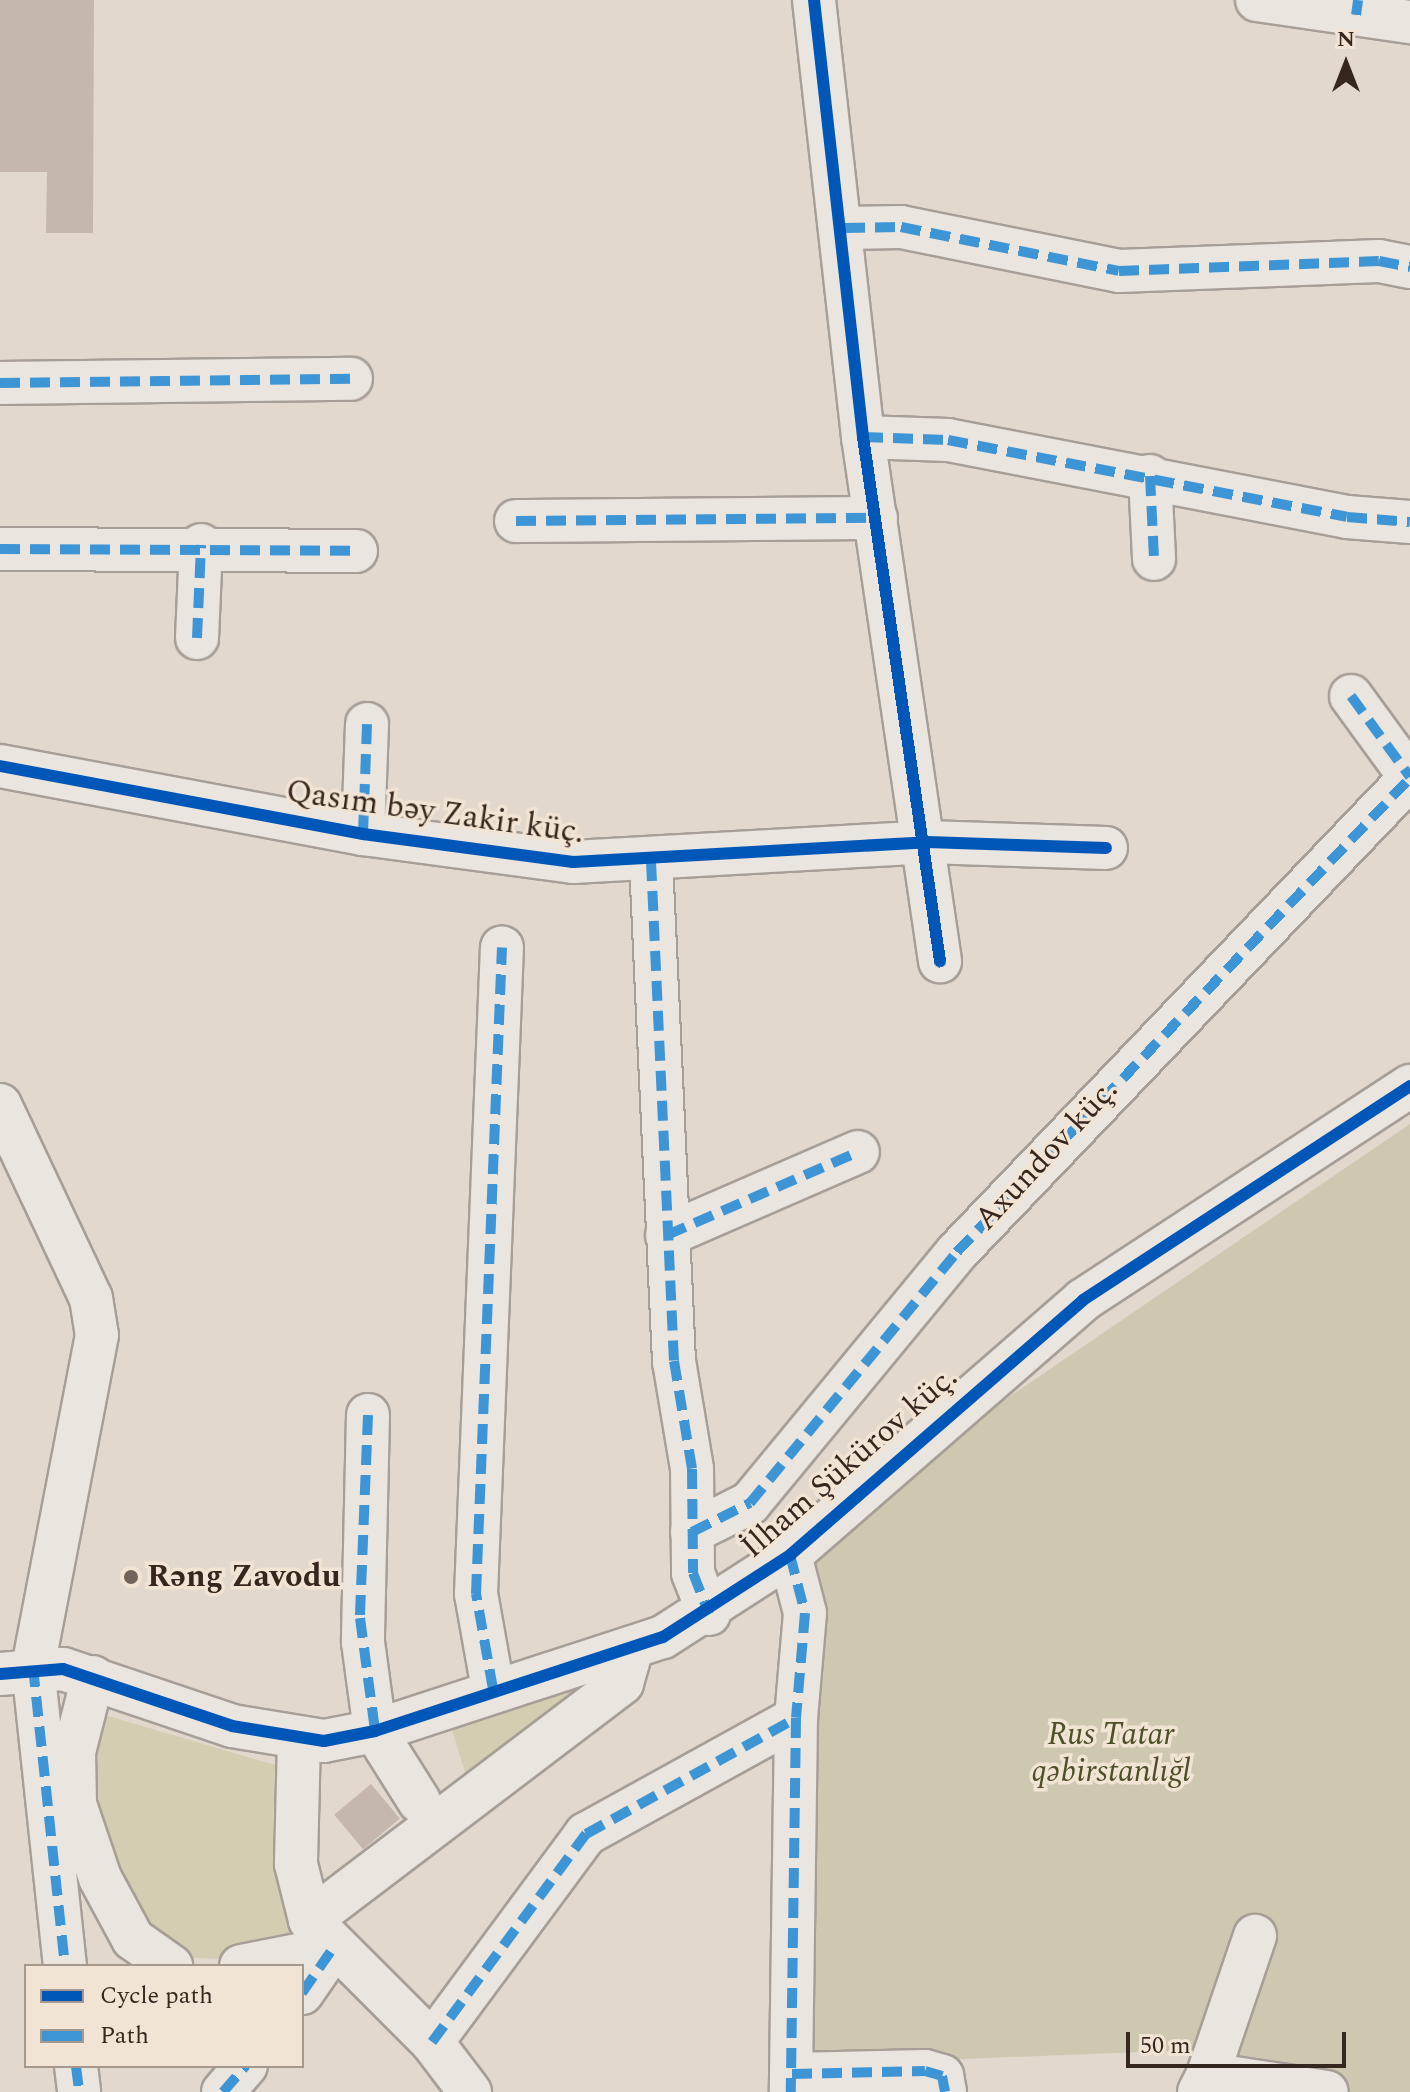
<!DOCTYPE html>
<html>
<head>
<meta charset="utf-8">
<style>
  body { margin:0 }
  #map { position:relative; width:1410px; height:2092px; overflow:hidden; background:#e2d8cd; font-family:Spectral,serif }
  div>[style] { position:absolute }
  .green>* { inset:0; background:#d3cdb1 }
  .cemetery>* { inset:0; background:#cec8b0 }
  .building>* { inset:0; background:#c5b6ae; transform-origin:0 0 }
  .roads { filter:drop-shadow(2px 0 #a79e97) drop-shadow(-2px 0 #a79e97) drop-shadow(0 2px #a79e97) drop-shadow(0 -2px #a79e97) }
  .minor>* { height:42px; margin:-21px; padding:0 21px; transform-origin:21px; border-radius:21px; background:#eae5df }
  .quiet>* { height:10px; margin-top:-5px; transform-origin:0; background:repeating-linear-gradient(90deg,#3e95d5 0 20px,transparent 0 30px) }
  .cycleway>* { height:12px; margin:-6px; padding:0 6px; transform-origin:6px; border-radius:6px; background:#0057b8 }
  .dots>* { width:22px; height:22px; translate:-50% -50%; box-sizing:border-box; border:4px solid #f2e4d4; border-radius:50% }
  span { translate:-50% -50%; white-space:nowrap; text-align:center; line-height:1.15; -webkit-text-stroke:7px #f2e4d4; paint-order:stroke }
  .street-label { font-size:32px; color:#35261f }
  .poi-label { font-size:32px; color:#35261f; font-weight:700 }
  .left { translate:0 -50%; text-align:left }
  .park-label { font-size:32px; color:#4d5028; font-style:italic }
  .legend { position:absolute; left:24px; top:1964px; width:280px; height:104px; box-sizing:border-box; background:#f2e4d4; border:2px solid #a6988c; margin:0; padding:10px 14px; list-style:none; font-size:24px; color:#35261f }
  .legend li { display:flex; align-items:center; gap:16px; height:40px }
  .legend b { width:40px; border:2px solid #a6988c }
  .north { position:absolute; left:1306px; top:24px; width:80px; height:80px; -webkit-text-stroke:6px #f2e4d4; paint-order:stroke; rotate:0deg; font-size:22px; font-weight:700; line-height:32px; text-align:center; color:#35261f }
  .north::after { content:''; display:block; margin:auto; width:28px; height:36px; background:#35261f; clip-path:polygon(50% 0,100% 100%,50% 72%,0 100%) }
  .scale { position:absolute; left:1126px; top:2032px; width:220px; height:36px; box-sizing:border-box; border:4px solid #35261f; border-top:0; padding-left:10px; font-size:24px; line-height:28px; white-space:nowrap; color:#35261f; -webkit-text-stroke:6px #f2e4d4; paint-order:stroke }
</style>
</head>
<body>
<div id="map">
  <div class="green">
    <div style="clip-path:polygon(608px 1668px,467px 1779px,450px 1723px)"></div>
    <div style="clip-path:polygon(105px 1715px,275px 1765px,273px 1833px,302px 1938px,220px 1959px,181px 1957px,145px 1933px,108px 1867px,86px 1785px,88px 1739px)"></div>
  </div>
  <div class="cemetery">
    <div style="clip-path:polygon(1410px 1124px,1410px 2092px,1191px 2092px,1190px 2050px,811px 2065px,815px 1529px)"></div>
  </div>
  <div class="building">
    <div style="clip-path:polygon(0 0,94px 0,93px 233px,46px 233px,47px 172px,0 172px)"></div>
    <div style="left:371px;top:1784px;width:45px;height:48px;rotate:50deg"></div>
  </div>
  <div class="roads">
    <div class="minor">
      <div style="left:814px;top:0;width:440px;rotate:83.6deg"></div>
      <div style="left:863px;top:437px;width:530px;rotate:81.64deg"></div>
      <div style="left:1257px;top:0;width:155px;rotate:8.2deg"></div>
      <div style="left:845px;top:228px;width:56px;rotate:-1deg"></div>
      <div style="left:901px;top:227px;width:222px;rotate:11.4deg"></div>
      <div style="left:1119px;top:271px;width:260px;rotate:-2.2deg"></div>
      <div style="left:1379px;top:261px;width:32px;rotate:11deg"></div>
      <div style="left:0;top:383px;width:351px;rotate:-0.7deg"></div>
      <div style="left:863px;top:437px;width:85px;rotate:2deg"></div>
      <div style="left:948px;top:440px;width:406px;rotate:10.9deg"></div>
      <div style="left:1347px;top:517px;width:63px;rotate:4.5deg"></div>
      <div style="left:1150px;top:476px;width:83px;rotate:87.2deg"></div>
      <div style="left:516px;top:521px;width:360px;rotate:-0.5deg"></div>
      <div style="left:0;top:549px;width:356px;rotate:0.3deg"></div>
      <div style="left:197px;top:638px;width:93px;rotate:-87.5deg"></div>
      <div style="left:1351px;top:696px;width:100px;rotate:53.9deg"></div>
      <div style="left:0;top:766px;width:369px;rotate:10.6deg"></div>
      <div style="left:363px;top:834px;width:212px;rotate:7.6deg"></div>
      <div style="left:573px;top:862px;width:355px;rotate:-3.2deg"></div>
      <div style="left:927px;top:842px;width:179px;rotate:1.9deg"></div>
      <div style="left:363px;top:834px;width:110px;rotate:-87.9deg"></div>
      <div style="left:651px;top:861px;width:501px;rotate:87.37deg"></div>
      <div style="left:674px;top:1361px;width:109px;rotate:80.5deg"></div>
      <div style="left:692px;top:1469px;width:104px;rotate:89.4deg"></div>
      <div style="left:693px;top:1573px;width:44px;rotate:68.7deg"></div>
      <div style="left:0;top:1105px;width:213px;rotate:64.8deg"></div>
      <div style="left:91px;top:1298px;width:37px;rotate:81deg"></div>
      <div style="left:97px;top:1335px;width:338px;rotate:100.9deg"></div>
      <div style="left:33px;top:1667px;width:301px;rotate:83.9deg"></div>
      <div style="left:667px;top:1235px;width:208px;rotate:-23.5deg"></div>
      <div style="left:368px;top:1415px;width:227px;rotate:91.3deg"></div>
      <div style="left:363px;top:1642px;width:90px;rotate:82.3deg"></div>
      <div style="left:375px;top:1731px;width:83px;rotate:57.8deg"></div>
      <div style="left:692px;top:1532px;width:65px;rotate:-26.6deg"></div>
      <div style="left:750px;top:1503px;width:325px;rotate:-50.5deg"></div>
      <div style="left:957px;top:1252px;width:656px;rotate:-46.3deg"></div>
      <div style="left:790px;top:1555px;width:60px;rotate:75.5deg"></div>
      <div style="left:805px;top:1613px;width:105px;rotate:94.9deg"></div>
      <div style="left:796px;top:1718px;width:374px;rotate:90.8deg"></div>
      <div style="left:0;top:1674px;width:63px;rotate:-4.5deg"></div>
      <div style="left:63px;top:1669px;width:178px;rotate:18.6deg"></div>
      <div style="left:232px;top:1726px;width:93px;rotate:9.3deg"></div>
      <div style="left:324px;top:1741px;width:52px;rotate:-11.1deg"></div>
      <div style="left:375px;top:1731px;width:303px;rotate:-18.1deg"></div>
      <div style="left:663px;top:1637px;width:151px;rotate:-32.8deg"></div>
      <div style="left:790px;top:1555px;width:388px;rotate:-41deg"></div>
      <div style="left:1083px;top:1300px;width:391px;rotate:-33.2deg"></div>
      <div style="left:93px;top:1677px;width:77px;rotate:104.2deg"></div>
      <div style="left:74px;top:1752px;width:52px;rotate:88.9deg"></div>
      <div style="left:75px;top:1804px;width:78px;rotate:71.3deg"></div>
      <div style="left:100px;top:1878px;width:69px;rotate:61.6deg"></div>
      <div style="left:133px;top:1939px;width:47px;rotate:35.4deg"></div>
      <div style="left:493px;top:1689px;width:97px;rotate:-100.1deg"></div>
      <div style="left:476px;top:1594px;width:647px;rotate:-87.7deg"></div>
      <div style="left:299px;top:1739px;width:125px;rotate:91.4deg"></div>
      <div style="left:296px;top:1864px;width:58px;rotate:76deg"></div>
      <div style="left:310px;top:1920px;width:173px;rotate:45deg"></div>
      <div style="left:432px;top:2042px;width:63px;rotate:52.8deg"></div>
      <div style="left:310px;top:1920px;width:392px;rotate:-37.2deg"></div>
      <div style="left:622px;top:1683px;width:37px;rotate:-74deg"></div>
      <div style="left:241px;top:1966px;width:94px;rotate:-11.1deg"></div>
      <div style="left:302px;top:1993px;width:55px;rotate:-55.4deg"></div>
      <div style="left:432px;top:2042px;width:259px;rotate:-53.5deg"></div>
      <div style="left:586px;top:1834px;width:240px;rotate:-28.9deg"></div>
      <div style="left:76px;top:2066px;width:26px;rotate:83deg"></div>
      <div style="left:792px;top:2074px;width:133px;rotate:-1.3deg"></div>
      <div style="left:925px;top:2071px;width:18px;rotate:16deg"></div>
      <div style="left:942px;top:2076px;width:16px;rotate:79deg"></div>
      <div style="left:1208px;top:2074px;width:146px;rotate:-71.2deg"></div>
      <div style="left:223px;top:2092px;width:35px;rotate:-49deg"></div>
      <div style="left:1199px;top:2092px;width:20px;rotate:-63deg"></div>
      <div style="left:1208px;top:2074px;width:120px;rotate:8.6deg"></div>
    </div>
  </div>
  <div class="quiet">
    <div style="left:1356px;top:15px;width:15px;rotate:-82deg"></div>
    <div style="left:845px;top:228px;width:56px;rotate:-1deg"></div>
    <div style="left:901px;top:227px;width:222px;rotate:11.4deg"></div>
    <div style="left:1119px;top:271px;width:260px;rotate:-2.2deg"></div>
    <div style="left:1379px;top:261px;width:32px;rotate:11deg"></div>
    <div style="left:0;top:383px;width:351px;rotate:-0.7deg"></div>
    <div style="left:863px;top:437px;width:85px;rotate:2deg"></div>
    <div style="left:948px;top:440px;width:406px;rotate:10.9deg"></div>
    <div style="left:1347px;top:517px;width:63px;rotate:4.5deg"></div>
    <div style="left:1150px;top:476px;width:83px;rotate:87.2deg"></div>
    <div style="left:516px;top:521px;width:360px;rotate:-0.5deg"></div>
    <div style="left:0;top:549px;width:356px;rotate:0.3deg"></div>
    <div style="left:197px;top:638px;width:93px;rotate:-87.5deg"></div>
    <div style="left:1351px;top:696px;width:100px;rotate:53.9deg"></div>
    <div style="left:363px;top:834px;width:110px;rotate:-87.9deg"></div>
    <div style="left:651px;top:861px;width:501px;rotate:87.37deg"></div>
    <div style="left:674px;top:1361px;width:109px;rotate:80.5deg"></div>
    <div style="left:692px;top:1469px;width:104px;rotate:89.4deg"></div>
    <div style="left:693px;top:1573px;width:44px;rotate:68.7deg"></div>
    <div style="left:667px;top:1235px;width:208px;rotate:-23.5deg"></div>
    <div style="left:368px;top:1415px;width:203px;rotate:92.3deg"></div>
    <div style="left:360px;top:1618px;width:114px;rotate:82.4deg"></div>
    <div style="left:692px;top:1532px;width:65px;rotate:-26.6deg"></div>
    <div style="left:750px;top:1503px;width:325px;rotate:-50.5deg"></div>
    <div style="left:957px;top:1252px;width:656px;rotate:-46.3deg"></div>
    <div style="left:790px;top:1555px;width:60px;rotate:75.5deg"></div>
    <div style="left:805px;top:1613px;width:105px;rotate:94.9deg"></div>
    <div style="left:796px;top:1718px;width:374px;rotate:90.8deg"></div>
    <div style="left:33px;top:1667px;width:301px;rotate:83.9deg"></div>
    <div style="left:493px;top:1689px;width:97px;rotate:-100.1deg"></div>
    <div style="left:476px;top:1594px;width:647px;rotate:-87.7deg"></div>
    <div style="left:302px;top:1993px;width:55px;rotate:-55.4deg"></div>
    <div style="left:432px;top:2042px;width:259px;rotate:-53.5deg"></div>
    <div style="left:586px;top:1834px;width:240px;rotate:-28.9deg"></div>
    <div style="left:76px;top:2066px;width:26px;rotate:83deg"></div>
    <div style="left:792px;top:2074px;width:133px;rotate:-1.3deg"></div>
    <div style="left:925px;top:2071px;width:18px;rotate:16deg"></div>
    <div style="left:942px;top:2076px;width:16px;rotate:79deg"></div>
    <div style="left:223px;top:2092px;width:35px;rotate:-49deg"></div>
  </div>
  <div class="cycleway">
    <div style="left:814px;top:0;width:440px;rotate:83.6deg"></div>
    <div style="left:863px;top:437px;width:530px;rotate:81.64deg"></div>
    <div style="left:0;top:766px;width:369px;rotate:10.6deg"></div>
    <div style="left:363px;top:834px;width:212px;rotate:7.6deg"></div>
    <div style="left:573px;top:862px;width:355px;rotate:-3.2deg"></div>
    <div style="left:927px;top:842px;width:179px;rotate:1.9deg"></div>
    <div style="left:0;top:1674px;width:63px;rotate:-4.5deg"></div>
    <div style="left:63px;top:1669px;width:178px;rotate:18.6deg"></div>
    <div style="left:232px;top:1726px;width:93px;rotate:9.3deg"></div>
    <div style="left:324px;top:1741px;width:52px;rotate:-11.1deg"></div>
    <div style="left:375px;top:1731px;width:303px;rotate:-18.1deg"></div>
    <div style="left:663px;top:1637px;width:151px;rotate:-32.8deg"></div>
    <div style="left:790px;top:1555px;width:388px;rotate:-41deg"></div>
    <div style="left:1083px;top:1300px;width:391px;rotate:-33.2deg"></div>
  </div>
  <div class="dots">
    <div style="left:131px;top:1577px;background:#72645c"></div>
  </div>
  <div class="street-label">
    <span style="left:435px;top:813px;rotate:8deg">Qasım bəy Zakir küç.</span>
    <span style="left:1047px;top:1155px;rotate:-47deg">Axundov küç.</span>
    <span style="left:850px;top:1463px;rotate:-41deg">İlham Şükürov küç.</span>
  </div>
  <div class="poi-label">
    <span class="left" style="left:147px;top:1577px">Rəng Zavodu</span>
  </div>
  <div class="park-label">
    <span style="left:1111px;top:1754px">Rus Tatar<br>qəbirstanlığl</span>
  </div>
  <ul class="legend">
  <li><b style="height:10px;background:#0057b8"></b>Cycle path</li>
  <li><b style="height:10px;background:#3e95d5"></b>Path</li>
  </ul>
  <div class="north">N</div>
  <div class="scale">50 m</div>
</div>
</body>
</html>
